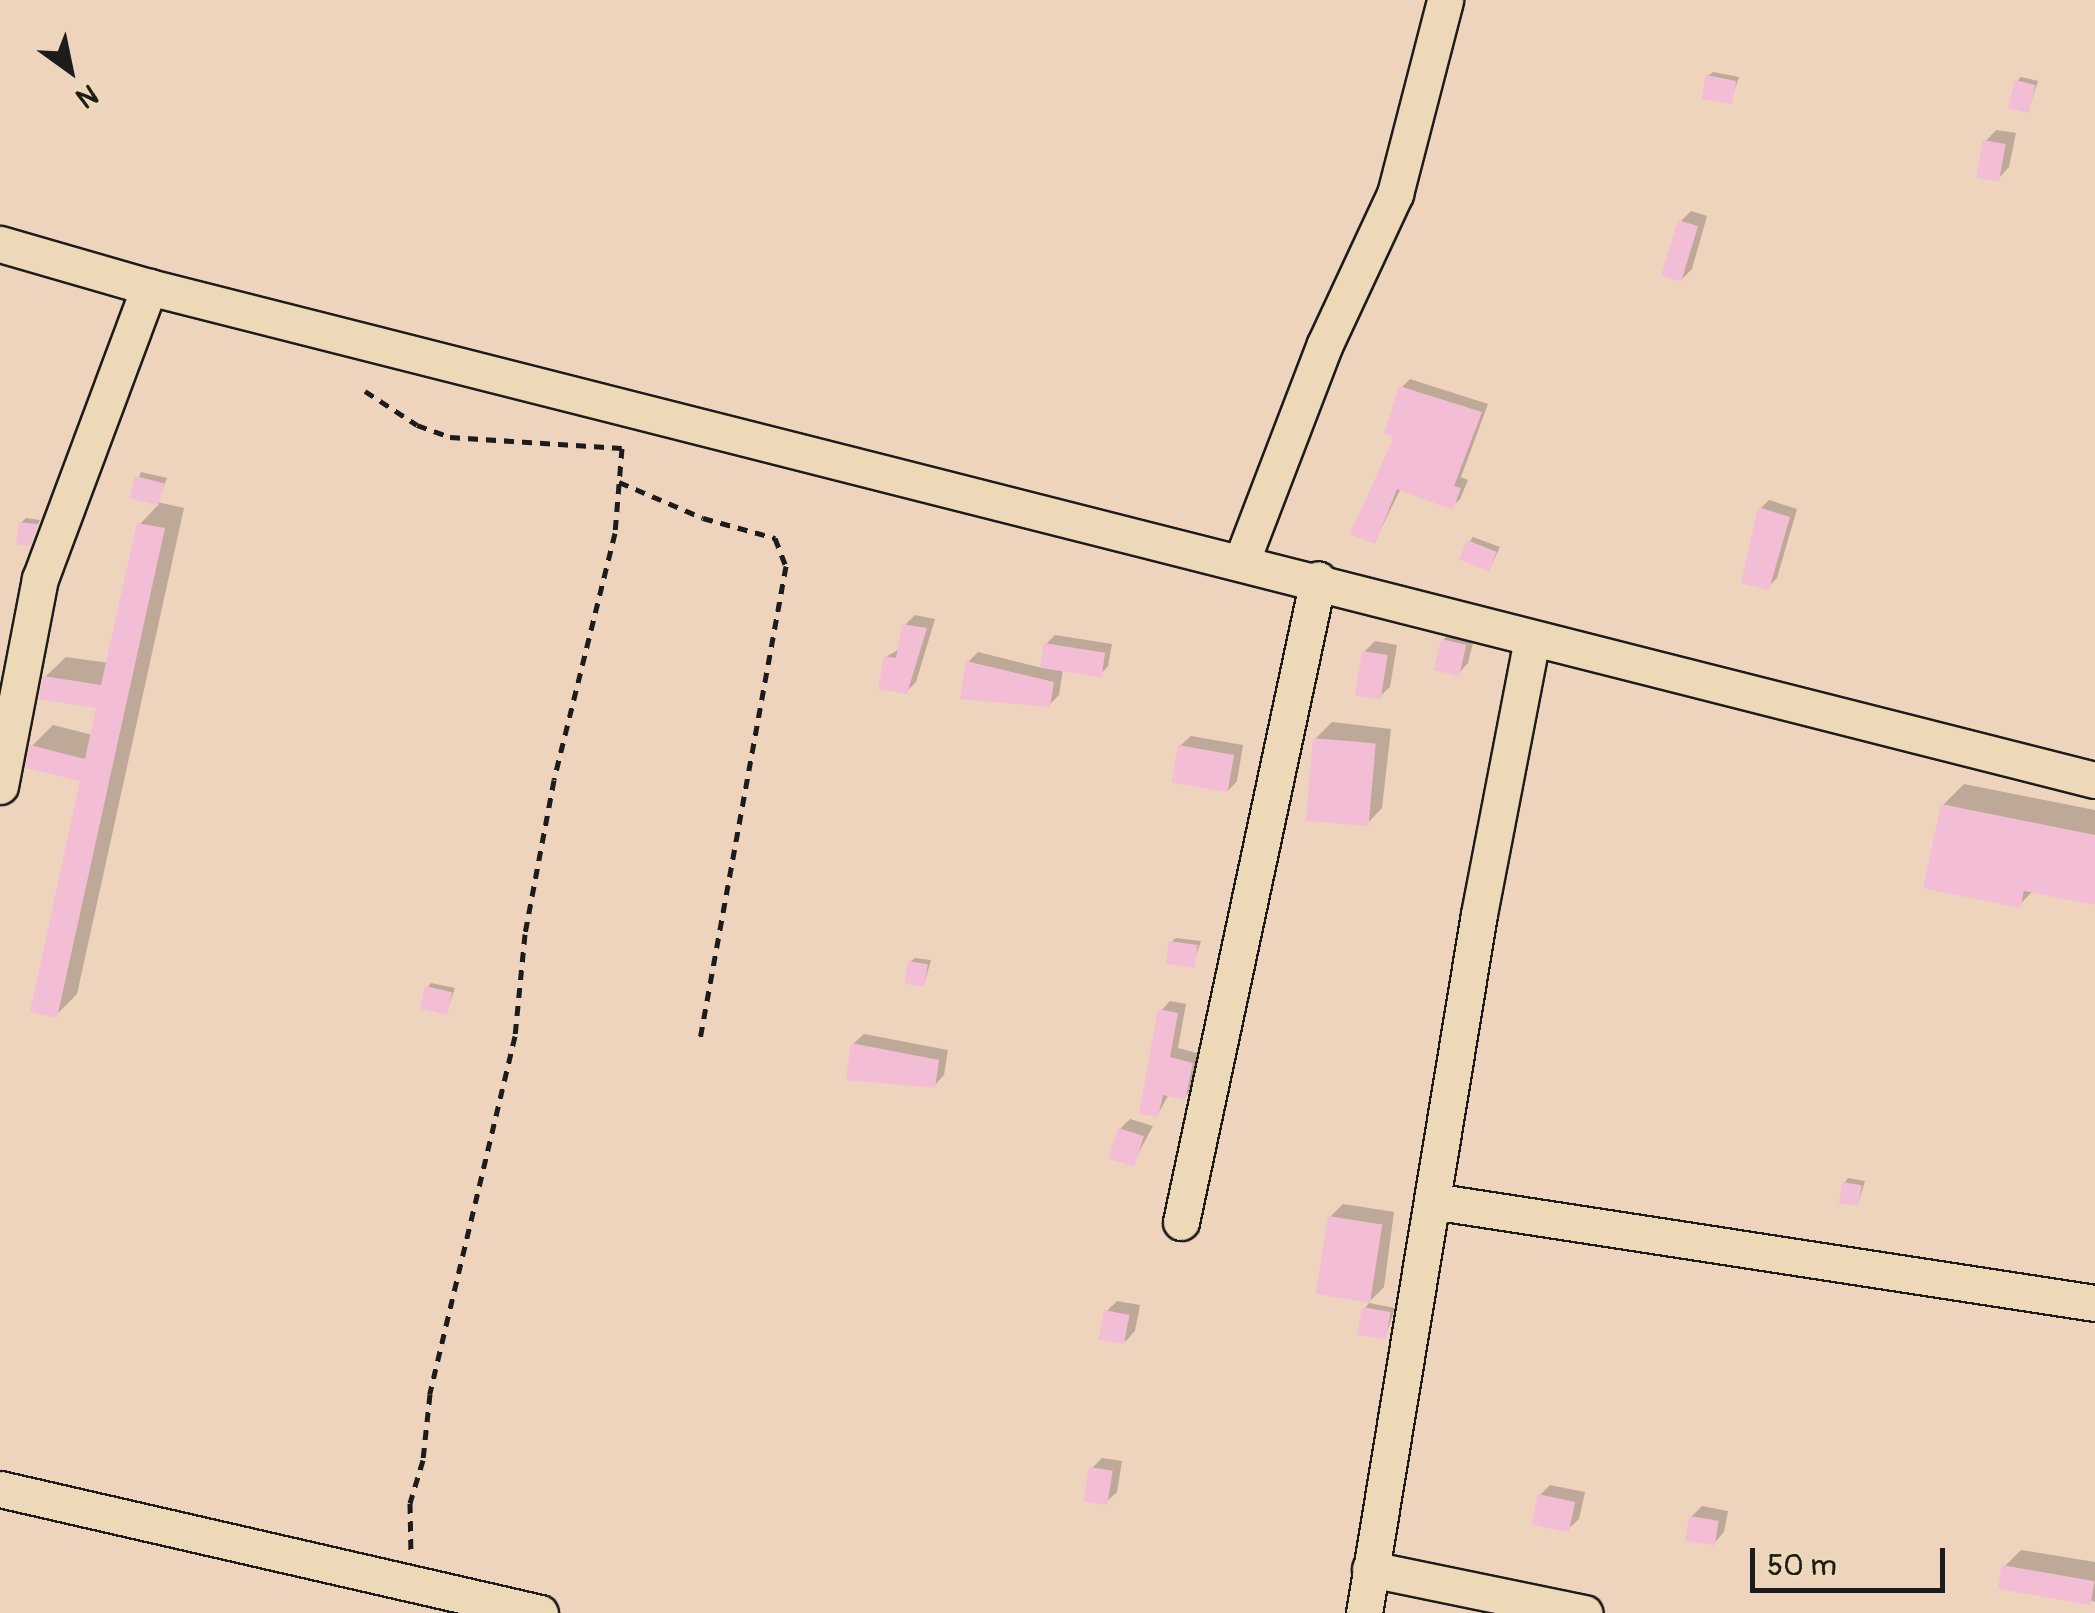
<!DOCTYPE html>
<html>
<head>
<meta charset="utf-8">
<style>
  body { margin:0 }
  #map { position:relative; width:2095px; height:1613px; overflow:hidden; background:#eed3bd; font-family:Pangolin,sans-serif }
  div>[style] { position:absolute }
  .shadow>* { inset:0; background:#0003 }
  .building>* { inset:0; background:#f4bdd6; transform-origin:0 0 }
  .path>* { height:5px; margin-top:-2.5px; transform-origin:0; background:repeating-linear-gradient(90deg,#1c1c1c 0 10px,transparent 0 18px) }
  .roads { filter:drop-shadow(2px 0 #1c1c1c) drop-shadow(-2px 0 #1c1c1c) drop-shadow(0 2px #1c1c1c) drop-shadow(0 -2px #1c1c1c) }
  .minor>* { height:35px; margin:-17.5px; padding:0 17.5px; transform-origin:17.5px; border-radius:17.5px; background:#edd9b7 }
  span { translate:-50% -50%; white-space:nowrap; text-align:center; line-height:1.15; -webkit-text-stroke:10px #edd9b7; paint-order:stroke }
  .north { position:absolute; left:20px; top:20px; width:100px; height:100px; -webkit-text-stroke:8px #edd9b7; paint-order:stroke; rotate:147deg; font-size:28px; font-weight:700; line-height:40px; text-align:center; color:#1c1c1c }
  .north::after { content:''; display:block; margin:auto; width:35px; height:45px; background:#1c1c1c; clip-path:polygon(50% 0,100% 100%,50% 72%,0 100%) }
  .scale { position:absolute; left:1750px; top:1548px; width:195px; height:45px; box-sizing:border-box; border:5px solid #1c1c1c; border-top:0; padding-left:12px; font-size:30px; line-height:35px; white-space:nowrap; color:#1c1c1c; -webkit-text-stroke:8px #edd9b7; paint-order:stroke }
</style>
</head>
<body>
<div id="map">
  <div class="shadow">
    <div style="clip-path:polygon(1713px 72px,1739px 77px,1730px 103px,1708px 76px)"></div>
    <div style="clip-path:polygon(2021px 77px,2038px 81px,2028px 110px,2017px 81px)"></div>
    <div style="clip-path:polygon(1996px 130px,2016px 133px,2009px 167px,1999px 178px,1986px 141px)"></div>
    <div style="clip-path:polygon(1691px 211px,1707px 216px,1692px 269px,1681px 280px,1680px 222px)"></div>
    <div style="clip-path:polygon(1410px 379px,1488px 404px,1461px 477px,1468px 480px,1460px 499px,1452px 507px,1401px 488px,1375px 541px,1402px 387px)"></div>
    <div style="clip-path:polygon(141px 472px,167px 478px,157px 502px,184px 508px,77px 994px,56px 1015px,83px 779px,32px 746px,53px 725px,93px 735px,100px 706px,45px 677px,66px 657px,109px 663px,140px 524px,159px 504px,132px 497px)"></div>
    <div style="clip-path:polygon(1769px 500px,1797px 509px,1777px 578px,1768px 587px,1760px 509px)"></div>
    <div style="clip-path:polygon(26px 518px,40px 520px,29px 543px,21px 523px)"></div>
    <div style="clip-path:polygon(1473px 537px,1500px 547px,1490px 568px,1469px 542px)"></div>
    <div style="clip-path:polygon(915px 615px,935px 619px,916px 682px,906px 692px,886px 657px,901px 648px,905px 625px)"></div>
    <div style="clip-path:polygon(1454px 629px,1475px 635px,1468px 663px,1458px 674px,1443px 640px)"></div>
    <div style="clip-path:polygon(1055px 635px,1112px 644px,1108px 666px,1099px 676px,1063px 669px,1059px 695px,1049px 705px,963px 697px,968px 662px,978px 652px,1042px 668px,1046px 644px)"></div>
    <div style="clip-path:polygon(1375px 641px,1397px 645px,1390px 687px,1379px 697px,1364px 652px)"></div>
    <div style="clip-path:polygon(1332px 722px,1391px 729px,1382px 808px,1366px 825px,1315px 739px)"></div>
    <div style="clip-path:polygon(1191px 736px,1243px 745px,1237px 781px,1227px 792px,1180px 746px)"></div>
    <div style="clip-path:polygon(1964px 784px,2095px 810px,2095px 900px,2034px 890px,2019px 905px,1943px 805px)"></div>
    <div style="clip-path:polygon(1176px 938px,1201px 941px,1193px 965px,1171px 942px)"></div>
    <div style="clip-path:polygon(915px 958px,931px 960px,924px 984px,910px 962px)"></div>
    <div style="clip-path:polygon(431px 983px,455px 988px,447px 1011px,427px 988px)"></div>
    <div style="clip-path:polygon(1170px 1001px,1186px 1004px,1178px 1048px,1201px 1054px,1194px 1088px,1184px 1097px,1169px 1094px,1158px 1114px,1161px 1011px)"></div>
    <div style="clip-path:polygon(864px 1034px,948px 1050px,944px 1075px,934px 1086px,853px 1044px)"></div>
    <div style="clip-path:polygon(1130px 1119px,1153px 1126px,1133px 1163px,1120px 1129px)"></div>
    <div style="clip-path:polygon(1848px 1178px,1865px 1181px,1858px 1204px,1844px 1183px)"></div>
    <div style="clip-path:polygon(1343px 1204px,1394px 1212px,1384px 1287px,1371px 1300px,1330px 1217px)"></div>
    <div style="clip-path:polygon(1117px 1301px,1140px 1305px,1135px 1331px,1125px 1342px,1106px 1312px)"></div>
    <div style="clip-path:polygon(1369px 1303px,1395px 1308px,1385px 1338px,1365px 1308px)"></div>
    <div style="clip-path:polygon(1102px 1458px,1122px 1461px,1117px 1492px,1106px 1502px,1092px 1468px)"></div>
    <div style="clip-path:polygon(1550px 1485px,1585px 1492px,1579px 1519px,1568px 1529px,1540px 1495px)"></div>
    <div style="clip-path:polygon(1702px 1506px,1728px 1511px,1724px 1532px,1714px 1543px,1691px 1517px)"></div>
    <div style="clip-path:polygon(2021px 1550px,2095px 1562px,2095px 1602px,2004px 1567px)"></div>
  </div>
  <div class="building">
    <div style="left:1706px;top:75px;width:31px;height:24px;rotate:11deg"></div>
    <div style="left:2015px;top:80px;width:21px;height:29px;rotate:14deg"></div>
    <div style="left:1983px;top:140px;width:23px;height:38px;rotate:10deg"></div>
    <div style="left:1678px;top:220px;width:21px;height:58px;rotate:17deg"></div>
    <div style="clip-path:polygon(1399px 386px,1482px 412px,1454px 486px,1461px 488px,1453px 510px,1397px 489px,1375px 544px,1350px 534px,1394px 437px,1384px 434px)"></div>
    <div style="left:135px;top:476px;width:30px;height:23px;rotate:14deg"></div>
    <div style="clip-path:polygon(1758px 507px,1790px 517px,1769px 590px,1741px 583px)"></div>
    <div style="clip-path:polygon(19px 522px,38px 524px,30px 546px,16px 544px)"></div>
    <div style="clip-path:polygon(137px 523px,165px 528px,57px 1018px,30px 1012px,80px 781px,25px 768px,30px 745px,85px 759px,96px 708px,39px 699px,43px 676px,101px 685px)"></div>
    <div style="left:1467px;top:540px;width:32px;height:21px;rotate:22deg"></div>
    <div style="clip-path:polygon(902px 624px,927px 628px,907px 694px,878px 689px,884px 656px,896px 658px)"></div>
    <div style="left:1441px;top:639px;width:26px;height:32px;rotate:13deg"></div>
    <div style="left:1044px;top:643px;width:62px;height:25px;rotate:9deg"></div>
    <div style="left:1362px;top:651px;width:26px;height:45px;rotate:9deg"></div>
    <div style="clip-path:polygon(966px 661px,1054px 682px,1050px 707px,960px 699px)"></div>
    <div style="left:1313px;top:738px;width:63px;height:83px;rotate:5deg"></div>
    <div style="left:1178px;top:745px;width:57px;height:38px;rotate:10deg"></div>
    <div style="clip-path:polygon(1941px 804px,2095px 835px,2095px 905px,2024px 891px,2020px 908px,1923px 888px)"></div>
    <div style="left:1169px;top:941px;width:29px;height:23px;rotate:8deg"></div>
    <div style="left:908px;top:961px;width:20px;height:23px;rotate:9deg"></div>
    <div style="left:425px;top:986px;width:28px;height:23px;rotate:13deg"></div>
    <div style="clip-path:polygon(1158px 1009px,1178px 1013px,1170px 1057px,1193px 1063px,1185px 1100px,1163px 1095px,1158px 1117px,1139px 1114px)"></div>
    <div style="clip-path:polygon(851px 1043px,939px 1060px,935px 1088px,846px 1080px)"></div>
    <div style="left:1118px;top:1128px;width:27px;height:32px;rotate:17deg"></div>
    <div style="left:1842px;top:1182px;width:20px;height:21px;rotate:9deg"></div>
    <div style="left:1328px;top:1216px;width:55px;height:79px;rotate:9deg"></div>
    <div style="left:1362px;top:1307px;width:29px;height:28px;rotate:10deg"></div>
    <div style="left:1104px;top:1310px;width:26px;height:30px;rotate:11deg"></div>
    <div style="left:1089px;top:1467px;width:24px;height:35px;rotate:9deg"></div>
    <div style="left:1538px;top:1494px;width:38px;height:31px;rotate:12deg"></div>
    <div style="left:1689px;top:1516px;width:30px;height:25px;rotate:9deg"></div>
    <div style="left:2002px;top:1565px;width:94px;height:24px;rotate:10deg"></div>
  </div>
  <div class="path">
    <div style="left:365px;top:391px;width:62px;rotate:33.2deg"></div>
    <div style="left:417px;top:425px;width:35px;rotate:20deg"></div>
    <div style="left:450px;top:437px;width:172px;rotate:3.7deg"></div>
    <div style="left:622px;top:448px;width:85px;rotate:94.7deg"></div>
    <div style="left:615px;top:533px;width:254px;rotate:103.9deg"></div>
    <div style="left:554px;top:780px;width:157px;rotate:100.7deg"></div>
    <div style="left:525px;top:934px;width:102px;rotate:95.6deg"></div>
    <div style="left:515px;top:1036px;width:368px;rotate:103.4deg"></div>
    <div style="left:430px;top:1394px;width:66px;rotate:96.1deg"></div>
    <div style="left:423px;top:1460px;width:45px;rotate:106.8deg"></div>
    <div style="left:410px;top:1503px;width:50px;rotate:88.9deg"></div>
    <div style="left:619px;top:482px;width:91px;rotate:23.2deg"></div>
    <div style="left:703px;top:518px;width:75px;rotate:15.5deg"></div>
    <div style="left:775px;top:538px;width:30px;rotate:69deg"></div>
    <div style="left:786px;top:566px;width:481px;rotate:100.3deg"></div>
  </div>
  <div class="roads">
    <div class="minor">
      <div style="left:0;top:244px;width:155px;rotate:16.1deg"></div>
      <div style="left:149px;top:287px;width:2007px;rotate:14.22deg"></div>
      <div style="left:1242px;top:560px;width:231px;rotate:-69deg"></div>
      <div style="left:1325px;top:344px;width:166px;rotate:-65deg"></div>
      <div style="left:1395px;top:194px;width:200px;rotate:-75.5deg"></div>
      <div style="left:0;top:786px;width:211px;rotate:-79.1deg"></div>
      <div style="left:40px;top:579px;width:312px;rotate:-69.5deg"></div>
      <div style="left:1432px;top:1201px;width:671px;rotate:8.75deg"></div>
      <div style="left:1181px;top:1222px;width:657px;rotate:-77.97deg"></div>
      <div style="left:0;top:1489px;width:554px;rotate:12.93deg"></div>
      <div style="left:1370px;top:1569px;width:219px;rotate:11.6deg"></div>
      <div style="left:1364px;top:1613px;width:708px;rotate:-80.66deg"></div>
      <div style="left:1479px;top:914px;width:280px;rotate:-79.1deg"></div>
    </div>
  </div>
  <div class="north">N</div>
  <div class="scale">50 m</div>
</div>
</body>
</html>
